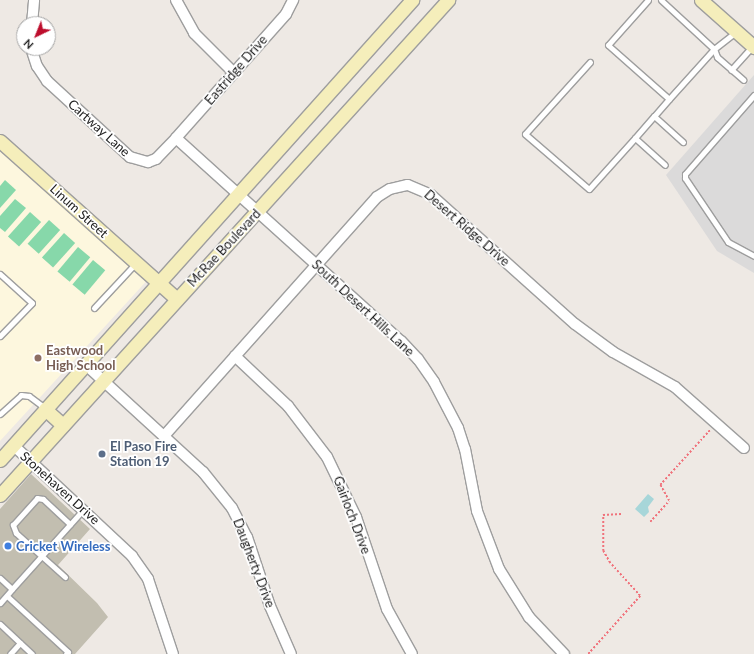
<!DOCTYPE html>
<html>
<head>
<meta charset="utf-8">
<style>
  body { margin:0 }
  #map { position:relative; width:754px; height:654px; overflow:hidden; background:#eee9e4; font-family:Lato,sans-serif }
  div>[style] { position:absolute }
  .residential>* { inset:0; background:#dbdada }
  .education>* { inset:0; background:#fdf7de }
  .construction>* { inset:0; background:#c2beb0 }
  .pitch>* { inset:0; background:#87d8aa; transform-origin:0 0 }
  .water>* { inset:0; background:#a7d6d9 }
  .path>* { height:1.5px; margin-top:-0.75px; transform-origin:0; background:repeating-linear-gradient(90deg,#f0727b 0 2px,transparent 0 4px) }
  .roads { filter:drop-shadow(1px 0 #9e9e9e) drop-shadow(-1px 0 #9e9e9e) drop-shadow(0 1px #9e9e9e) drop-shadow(0 -1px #9e9e9e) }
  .lane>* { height:5px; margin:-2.5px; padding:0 2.5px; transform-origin:2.5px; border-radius:2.5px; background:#fff }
  .street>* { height:10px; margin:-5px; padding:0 5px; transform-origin:5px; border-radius:5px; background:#fff }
  .secondary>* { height:13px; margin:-6.5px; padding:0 6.5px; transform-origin:6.5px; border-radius:6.5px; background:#f5eebb }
  .dots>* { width:11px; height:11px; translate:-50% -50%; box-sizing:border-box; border:2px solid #fff; border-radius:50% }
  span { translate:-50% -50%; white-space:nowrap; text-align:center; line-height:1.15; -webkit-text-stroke:3.5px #fff; paint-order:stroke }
  .street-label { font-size:13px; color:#1d1d1d }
  .education-label { font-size:13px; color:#785e54; font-weight:700 }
  .left { translate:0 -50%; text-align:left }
  .service-label { font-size:13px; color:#4e5e75; font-weight:700 }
  .shop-label { font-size:13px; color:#366cbe; font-weight:700 }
  .north { position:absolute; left:16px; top:16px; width:40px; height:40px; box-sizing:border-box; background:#fff; border:1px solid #a5a5a5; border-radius:50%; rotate:223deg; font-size:11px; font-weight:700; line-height:16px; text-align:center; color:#1d1d1d }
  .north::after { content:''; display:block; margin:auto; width:14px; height:18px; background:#bd0d2c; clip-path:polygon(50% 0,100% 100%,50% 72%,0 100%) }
</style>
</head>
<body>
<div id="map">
  <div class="residential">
    <div style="clip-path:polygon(754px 75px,754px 273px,717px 251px,666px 175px)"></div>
  </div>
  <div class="education">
    <div style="clip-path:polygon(0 141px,152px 275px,0 441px)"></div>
  </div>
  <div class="construction">
    <div style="clip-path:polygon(31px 474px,90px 529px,58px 565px,97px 603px,108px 617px,75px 654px,0 654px,0 509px)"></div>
  </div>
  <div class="pitch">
    <div style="clip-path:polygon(5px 180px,16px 190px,0 208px,0 186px)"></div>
    <div style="clip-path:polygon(15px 199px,26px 208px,5px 232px,0 228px,0 216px)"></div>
    <div style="left:30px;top:212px;width:15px;height:33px;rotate:42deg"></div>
    <div style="left:49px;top:220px;width:15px;height:32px;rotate:42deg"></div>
    <div style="left:64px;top:233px;width:15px;height:33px;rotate:42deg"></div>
    <div style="left:78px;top:247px;width:16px;height:32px;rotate:40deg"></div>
    <div style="left:93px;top:260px;width:16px;height:32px;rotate:40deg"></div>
  </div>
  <div class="water">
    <div style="clip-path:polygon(648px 494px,654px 499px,648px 507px,649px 512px,644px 517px,635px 509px)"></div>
  </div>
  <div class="path">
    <div style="left:650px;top:522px;width:28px;rotate:-48deg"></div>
    <div style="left:669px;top:501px;width:18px;rotate:-119deg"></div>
    <div style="left:660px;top:485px;width:74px;rotate:-47.7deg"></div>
    <div style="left:588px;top:654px;width:78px;rotate:-48.1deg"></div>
    <div style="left:640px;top:596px;width:45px;rotate:-132.3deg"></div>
    <div style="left:610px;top:563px;width:14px;rotate:-120deg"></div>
    <div style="left:603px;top:551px;width:36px;rotate:-90deg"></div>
    <div style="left:603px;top:515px;width:18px;rotate:-3deg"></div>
  </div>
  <div class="roads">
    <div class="lane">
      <div style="left:648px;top:0;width:60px;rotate:131.6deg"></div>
      <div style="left:608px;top:45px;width:81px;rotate:41.5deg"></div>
      <div style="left:669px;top:99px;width:67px;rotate:-48deg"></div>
      <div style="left:661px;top:0;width:72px;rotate:42.8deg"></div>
      <div style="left:714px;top:49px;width:28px;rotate:-38deg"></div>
      <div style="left:714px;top:49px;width:9px;rotate:69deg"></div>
      <div style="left:717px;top:57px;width:35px;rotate:41deg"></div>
      <div style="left:590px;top:62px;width:97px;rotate:132.1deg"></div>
      <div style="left:525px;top:134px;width:84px;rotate:40.7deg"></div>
      <div style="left:589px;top:189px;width:69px;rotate:-48deg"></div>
      <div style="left:731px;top:70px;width:31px;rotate:-48deg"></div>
      <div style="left:754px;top:95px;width:105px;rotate:131.1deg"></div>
      <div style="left:685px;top:174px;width:4px;rotate:90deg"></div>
      <div style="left:685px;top:178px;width:77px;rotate:56.1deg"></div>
      <div style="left:728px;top:242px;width:30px;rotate:28deg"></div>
      <div style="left:669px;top:99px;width:23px;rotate:131deg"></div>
      <div style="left:654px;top:116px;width:39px;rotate:42deg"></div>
      <div style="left:654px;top:116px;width:29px;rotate:131deg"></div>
      <div style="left:635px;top:138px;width:40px;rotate:42deg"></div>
      <div style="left:0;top:274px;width:43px;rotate:42.2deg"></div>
      <div style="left:32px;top:303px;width:46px;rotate:134.1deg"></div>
      <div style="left:94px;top:308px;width:62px;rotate:-47deg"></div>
      <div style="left:0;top:414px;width:28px;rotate:-42deg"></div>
      <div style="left:21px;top:395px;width:8px;rotate:7deg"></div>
      <div style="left:29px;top:396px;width:20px;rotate:37deg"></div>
      <div style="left:65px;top:577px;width:66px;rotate:-138.1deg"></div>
      <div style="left:16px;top:533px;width:9px;rotate:-111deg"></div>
      <div style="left:13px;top:525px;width:36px;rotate:-48deg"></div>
      <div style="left:37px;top:498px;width:6px;rotate:9deg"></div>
      <div style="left:43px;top:499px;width:37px;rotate:43deg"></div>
      <div style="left:0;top:578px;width:16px;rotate:43deg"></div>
      <div style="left:12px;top:589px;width:106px;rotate:-48.1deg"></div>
      <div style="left:7px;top:596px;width:83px;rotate:42.6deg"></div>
      <div style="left:68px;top:652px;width:3px;rotate:135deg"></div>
      <div style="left:0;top:603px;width:18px;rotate:-49deg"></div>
      <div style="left:0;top:624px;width:44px;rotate:43.2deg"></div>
      <div style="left:10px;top:654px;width:15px;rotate:-48deg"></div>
    </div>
    <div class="street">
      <div style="left:176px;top:0;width:38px;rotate:61deg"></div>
      <div style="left:194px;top:33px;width:57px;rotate:45deg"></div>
      <div style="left:32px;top:24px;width:24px;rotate:-85deg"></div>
      <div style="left:31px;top:48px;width:19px;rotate:72deg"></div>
      <div style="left:37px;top:66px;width:18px;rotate:56deg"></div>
      <div style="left:47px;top:81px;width:113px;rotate:42.5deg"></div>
      <div style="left:130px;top:157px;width:19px;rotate:16deg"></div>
      <div style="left:148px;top:162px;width:9px;rotate:-21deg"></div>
      <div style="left:156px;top:159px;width:29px;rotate:-46deg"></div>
      <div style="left:176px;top:138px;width:166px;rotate:-48.4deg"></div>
      <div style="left:286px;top:14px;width:16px;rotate:-63deg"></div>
      <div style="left:176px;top:138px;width:303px;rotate:42.1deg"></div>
      <div style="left:401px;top:341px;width:25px;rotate:47deg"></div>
      <div style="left:418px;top:359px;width:28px;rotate:55deg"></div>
      <div style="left:434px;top:382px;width:52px;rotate:62.4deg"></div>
      <div style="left:458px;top:428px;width:22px;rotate:72deg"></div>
      <div style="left:465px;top:449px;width:63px;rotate:79deg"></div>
      <div style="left:477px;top:511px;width:62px;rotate:69.2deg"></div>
      <div style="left:499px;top:569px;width:57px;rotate:58deg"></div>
      <div style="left:529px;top:617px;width:51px;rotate:46.6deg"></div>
      <div style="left:235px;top:356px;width:73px;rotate:43.3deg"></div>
      <div style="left:288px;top:406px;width:64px;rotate:52.6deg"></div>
      <div style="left:327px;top:457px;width:67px;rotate:64.2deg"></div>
      <div style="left:356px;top:517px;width:97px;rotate:71.4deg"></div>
      <div style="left:387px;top:609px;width:51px;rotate:60.9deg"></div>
      <div style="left:85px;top:364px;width:160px;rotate:42.5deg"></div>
      <div style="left:203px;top:472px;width:46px;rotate:51.1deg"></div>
      <div style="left:232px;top:508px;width:33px;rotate:63deg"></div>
      <div style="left:247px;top:537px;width:73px;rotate:71.6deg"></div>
      <div style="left:270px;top:606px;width:52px;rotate:66.4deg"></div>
      <div style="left:164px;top:436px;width:320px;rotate:-48.3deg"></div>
      <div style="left:377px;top:197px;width:15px;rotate:-32deg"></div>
      <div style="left:390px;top:189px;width:18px;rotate:-13deg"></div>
      <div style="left:408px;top:185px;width:25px;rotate:23deg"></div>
      <div style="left:431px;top:195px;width:193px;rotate:41.9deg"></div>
      <div style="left:575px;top:324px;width:47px;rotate:36.4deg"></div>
      <div style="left:613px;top:352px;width:71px;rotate:29.4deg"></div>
      <div style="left:675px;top:387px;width:92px;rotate:41.5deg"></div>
      <div style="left:13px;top:445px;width:163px;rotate:43deg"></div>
      <div style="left:132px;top:556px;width:28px;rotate:55deg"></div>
      <div style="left:148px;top:579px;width:79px;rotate:71.6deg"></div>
    </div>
    <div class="secondary">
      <div style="left:701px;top:0;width:71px;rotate:41.6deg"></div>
      <div style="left:0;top:141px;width:237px;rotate:41.8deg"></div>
      <div style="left:45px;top:409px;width:24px;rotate:42deg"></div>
      <div style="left:0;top:460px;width:618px;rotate:-48.15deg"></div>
      <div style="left:0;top:495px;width:668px;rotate:-47.85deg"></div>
    </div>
  </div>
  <div class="dots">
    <div style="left:38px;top:358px;background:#8d6e63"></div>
    <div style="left:102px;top:454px;background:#5c6f8a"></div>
    <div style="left:8px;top:546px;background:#3f7fe0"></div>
  </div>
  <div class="street-label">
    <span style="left:236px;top:70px;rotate:-49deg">Eastridge Drive</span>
    <span style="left:99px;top:128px;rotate:42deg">Cartway Lane</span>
    <span style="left:79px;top:211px;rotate:42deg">Linum Street</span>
    <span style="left:467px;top:228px;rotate:41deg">Desert Ridge Drive</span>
    <span style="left:224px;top:248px;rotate:-47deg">McRae Boulevard</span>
    <span style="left:363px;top:308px;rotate:43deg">South Desert Hills Lane</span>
    <span style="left:60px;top:488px;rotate:42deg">Stonehaven Drive</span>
    <span style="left:352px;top:515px;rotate:69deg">Gairloch Drive</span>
    <span style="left:254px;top:563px;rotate:69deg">Daugherty Drive</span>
  </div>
  <div class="education-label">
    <span class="left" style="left:46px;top:358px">Eastwood<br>High School</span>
  </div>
  <div class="service-label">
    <span class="left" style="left:110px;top:454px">El Paso Fire<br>Station 19</span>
  </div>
  <div class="shop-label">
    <span class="left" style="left:16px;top:546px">Cricket Wireless</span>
  </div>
  <div class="north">N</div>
</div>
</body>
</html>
